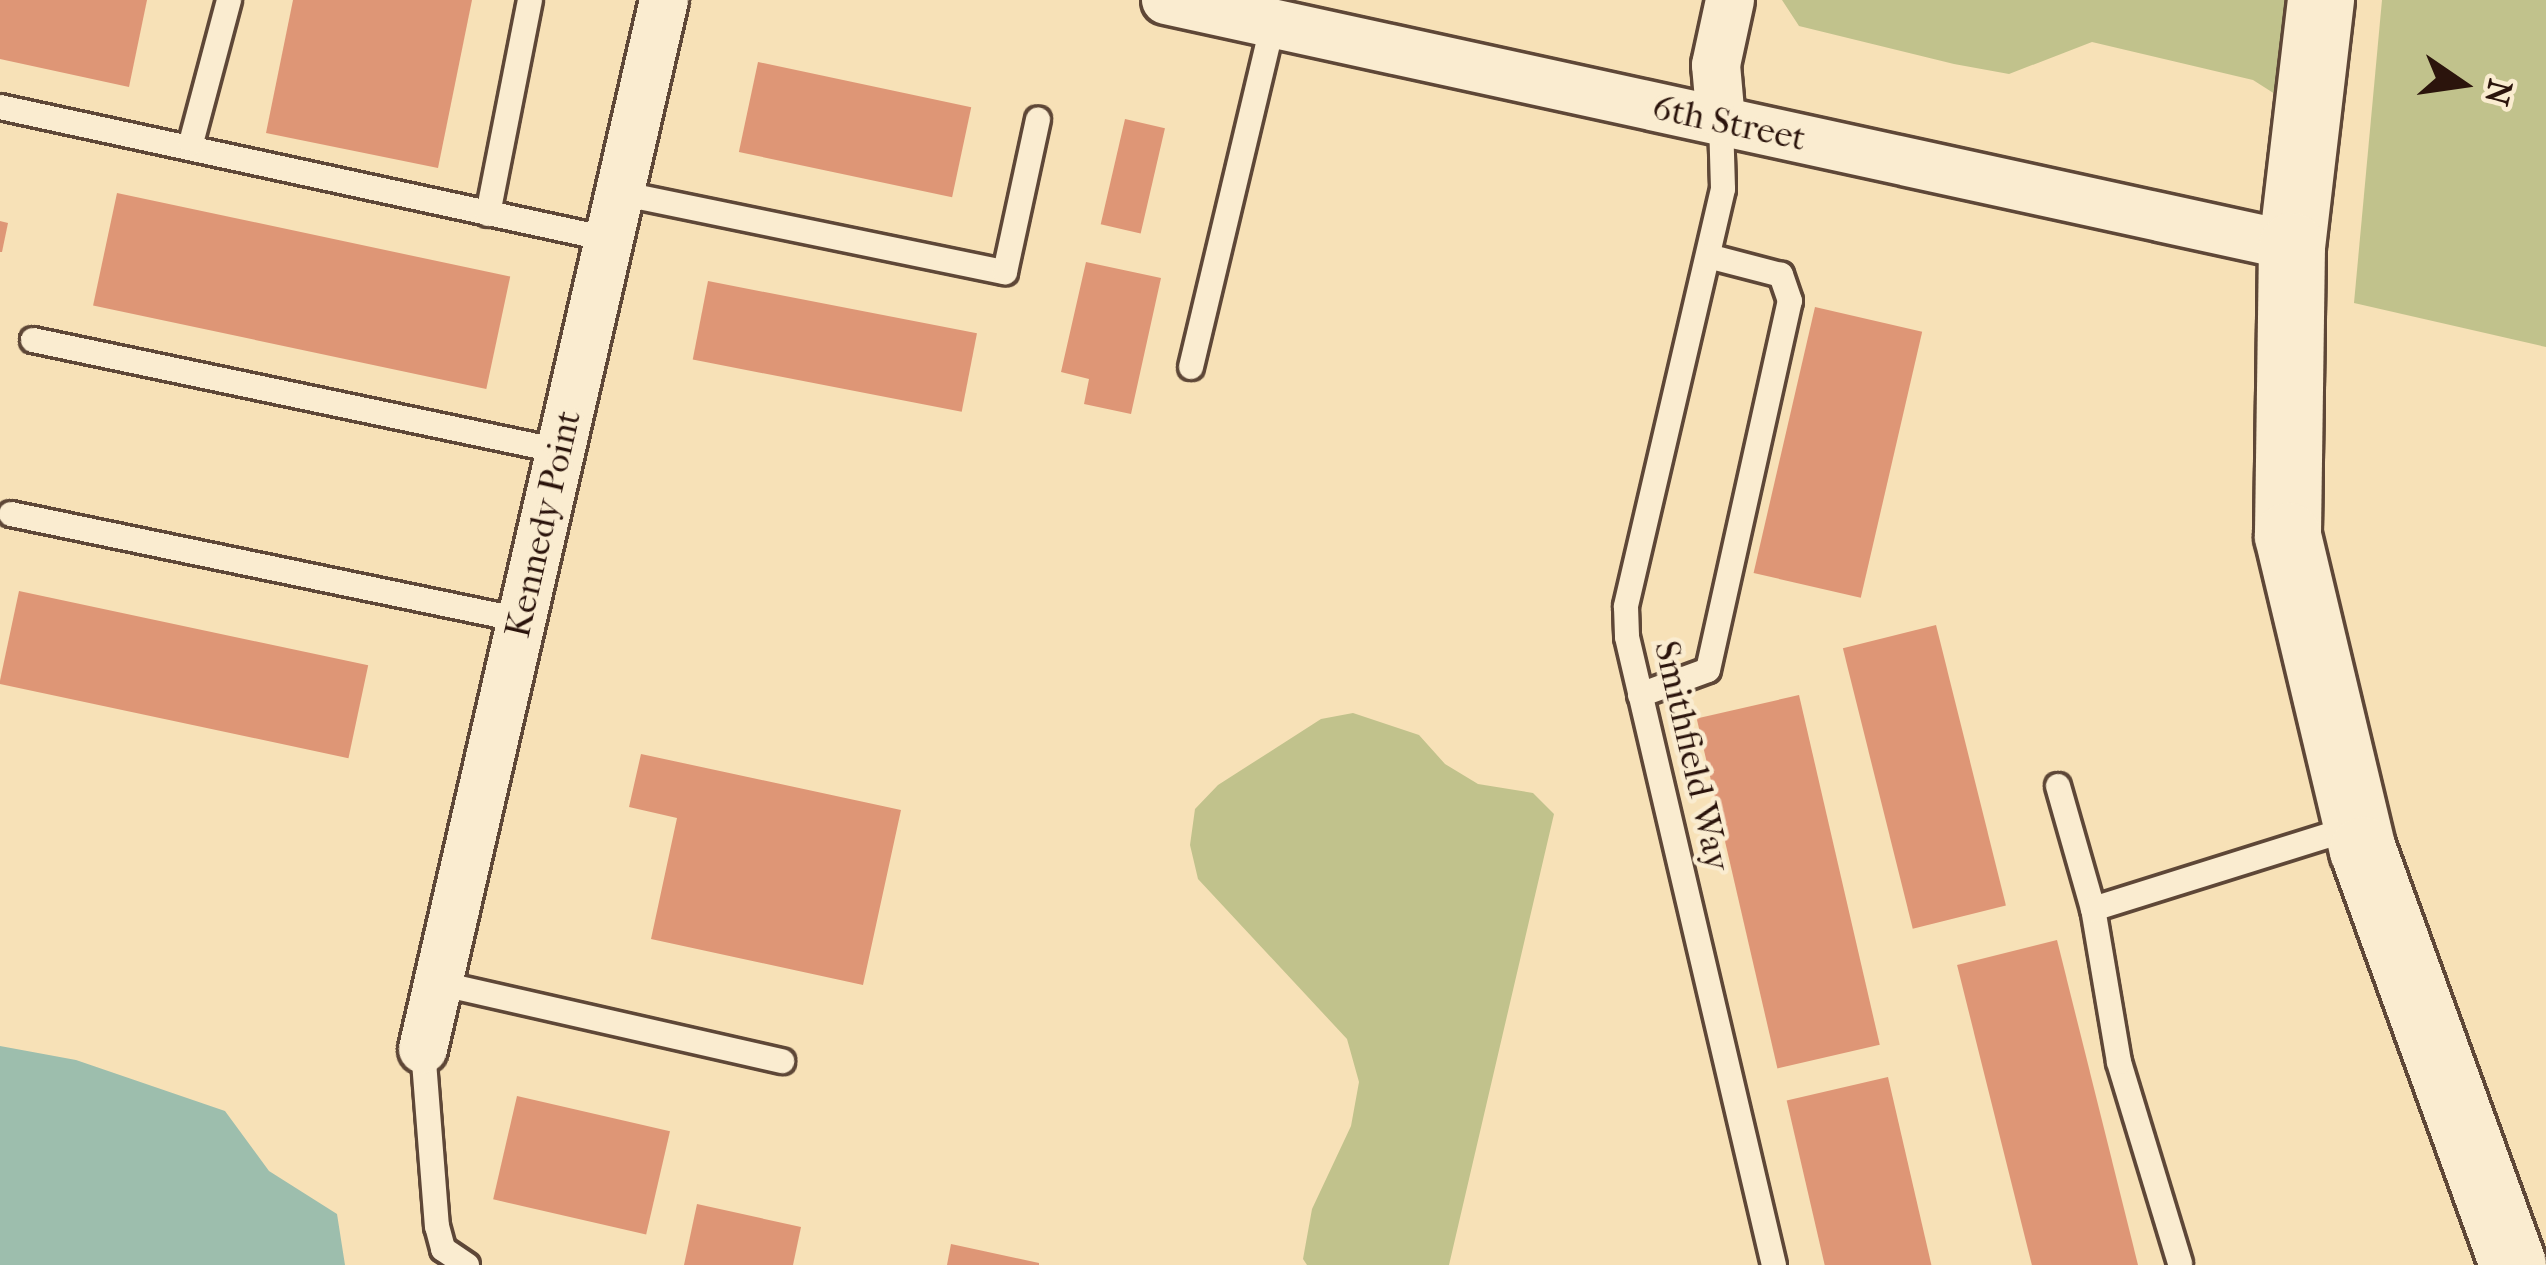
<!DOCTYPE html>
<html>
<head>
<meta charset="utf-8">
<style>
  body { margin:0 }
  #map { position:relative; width:2546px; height:1265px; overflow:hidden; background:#f7e1b7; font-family:"IM FELL French Canon",serif }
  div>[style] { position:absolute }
  .green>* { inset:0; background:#c1c28c }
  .water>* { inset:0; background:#9dbead }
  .building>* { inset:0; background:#de9676; transform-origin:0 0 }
  .roads { filter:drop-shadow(3px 0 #5e4737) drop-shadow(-3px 0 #5e4737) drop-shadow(0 3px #5e4737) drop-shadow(0 -3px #5e4737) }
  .service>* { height:24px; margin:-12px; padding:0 12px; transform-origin:12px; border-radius:12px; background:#faecd0 }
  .minor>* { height:48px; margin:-24px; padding:0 24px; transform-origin:24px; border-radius:24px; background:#faecd0 }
  .secondary>* { height:66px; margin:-33px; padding:0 33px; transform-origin:33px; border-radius:33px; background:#faecd0 }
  span { translate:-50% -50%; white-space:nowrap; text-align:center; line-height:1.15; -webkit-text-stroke:9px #faecd0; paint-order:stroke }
  .street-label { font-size:36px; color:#2b140c }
  .north { position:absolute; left:2402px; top:24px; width:120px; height:120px; -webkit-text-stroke:9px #faecd0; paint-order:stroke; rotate:103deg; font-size:33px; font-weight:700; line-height:48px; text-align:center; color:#2b140c }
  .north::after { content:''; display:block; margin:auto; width:42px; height:54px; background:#2b140c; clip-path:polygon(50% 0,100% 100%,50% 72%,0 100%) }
</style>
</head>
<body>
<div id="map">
  <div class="green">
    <div style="clip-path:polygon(1782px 0,2298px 0,2286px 101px,2253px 80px,2092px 42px,2009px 74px,1954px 64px,1799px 26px)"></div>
    <div style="clip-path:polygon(2382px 0,2546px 0,2546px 347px,2354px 303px)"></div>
    <div style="clip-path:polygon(1353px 713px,1419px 735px,1445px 764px,1478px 784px,1533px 793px,1554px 814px,1449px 1265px,1307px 1265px,1303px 1259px,1312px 1209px,1351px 1126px,1359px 1082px,1347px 1039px,1198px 879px,1190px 845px,1195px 809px,1218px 785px,1321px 719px)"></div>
  </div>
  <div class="water">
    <div style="clip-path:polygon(0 1046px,76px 1060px,225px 1111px,269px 1171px,337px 1214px,345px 1265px,0 1265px)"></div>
  </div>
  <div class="building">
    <div style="clip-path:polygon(0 0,147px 0,129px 87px,0 59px)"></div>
    <div style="clip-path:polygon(293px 0,472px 0,438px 168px,266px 133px)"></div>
    <div style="left:758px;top:62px;width:218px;height:92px;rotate:12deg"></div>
    <div style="left:1125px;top:119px;width:41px;height:108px;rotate:13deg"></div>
    <div style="left:117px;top:193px;width:402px;height:115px;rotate:12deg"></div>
    <div style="clip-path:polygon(0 221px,8px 223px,2px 252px,0 252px)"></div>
    <div style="clip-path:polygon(1086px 262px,1161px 278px,1131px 414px,1084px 404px,1089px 379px,1061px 372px)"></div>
    <div style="left:708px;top:281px;width:274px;height:80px;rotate:11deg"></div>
    <div style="left:1815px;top:307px;width:110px;height:273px;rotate:13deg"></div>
    <div style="left:19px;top:591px;width:357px;height:95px;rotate:12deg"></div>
    <div style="left:1936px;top:625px;width:289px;height:96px;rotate:76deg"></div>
    <div style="left:1799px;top:695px;width:359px;height:105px;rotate:77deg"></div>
    <div style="clip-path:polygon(641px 754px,901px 810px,863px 985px,651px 939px,677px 818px,629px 807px)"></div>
    <div style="left:2057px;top:940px;width:335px;height:103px;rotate:76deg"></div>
    <div style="left:1888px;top:1077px;width:193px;height:104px;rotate:77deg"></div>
    <div style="left:517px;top:1096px;width:157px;height:106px;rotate:13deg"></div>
    <div style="clip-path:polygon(697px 1204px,801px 1227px,793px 1265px,684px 1265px)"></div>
    <div style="clip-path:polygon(951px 1244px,1039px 1263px,1039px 1265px,947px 1265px)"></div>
  </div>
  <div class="roads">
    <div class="service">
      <div style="left:0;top:107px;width:622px;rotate:12.25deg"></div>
      <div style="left:1721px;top:121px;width:68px;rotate:88.3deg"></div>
      <div style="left:1723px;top:189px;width:429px;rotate:103.1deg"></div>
      <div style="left:1626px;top:607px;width:30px;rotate:88deg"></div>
      <div style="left:1627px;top:637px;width:645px;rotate:76.83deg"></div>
      <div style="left:191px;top:143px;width:148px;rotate:-75.1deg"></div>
      <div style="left:619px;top:193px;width:394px;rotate:11.6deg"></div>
      <div style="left:1005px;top:272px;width:156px;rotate:-77.8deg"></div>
      <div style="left:488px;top:214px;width:218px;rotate:-78.9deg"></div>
      <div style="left:33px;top:340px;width:539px;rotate:11.89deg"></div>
      <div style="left:1191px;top:367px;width:354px;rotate:-76.6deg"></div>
      <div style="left:11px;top:514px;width:521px;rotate:11.74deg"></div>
      <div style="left:1640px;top:695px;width:72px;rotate:-20.2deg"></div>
      <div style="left:1708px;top:670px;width:378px;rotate:-77.5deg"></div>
      <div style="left:1790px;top:301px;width:28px;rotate:-109deg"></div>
      <div style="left:1781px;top:275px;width:75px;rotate:-165.4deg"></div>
      <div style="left:2058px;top:786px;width:128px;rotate:74.1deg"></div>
      <div style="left:438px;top:983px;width:353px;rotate:12.8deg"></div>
      <div style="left:423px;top:1049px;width:178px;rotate:85.5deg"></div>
      <div style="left:437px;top:1226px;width:24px;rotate:75deg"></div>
      <div style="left:443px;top:1249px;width:29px;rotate:34deg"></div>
      <div style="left:2180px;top:1263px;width:210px;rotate:-106.9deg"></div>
      <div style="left:2119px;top:1062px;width:155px;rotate:-99.6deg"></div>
      <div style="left:2093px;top:909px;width:275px;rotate:-17.4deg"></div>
    </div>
    <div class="minor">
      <div style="left:1166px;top:0;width:1153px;rotate:12.32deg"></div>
      <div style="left:1721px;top:121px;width:56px;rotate:-95.1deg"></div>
      <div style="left:1716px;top:65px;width:66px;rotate:-77.8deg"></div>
      <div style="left:423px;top:1049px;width:1076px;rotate:-77.06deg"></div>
    </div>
    <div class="secondary">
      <div style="left:2321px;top:0;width:248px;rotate:96.7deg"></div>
      <div style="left:2292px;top:246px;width:290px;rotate:90.8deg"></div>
      <div style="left:2288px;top:536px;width:323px;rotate:76.6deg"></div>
      <div style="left:2363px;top:850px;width:441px;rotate:70.1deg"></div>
    </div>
  </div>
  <div class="street-label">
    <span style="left:1729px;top:123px;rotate:12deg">6th Street</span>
    <span style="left:543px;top:524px;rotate:-77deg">Kennedy Point</span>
    <span style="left:1692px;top:756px;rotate:77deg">Smithfield Way</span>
  </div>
  <div class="north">N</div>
</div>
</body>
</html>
